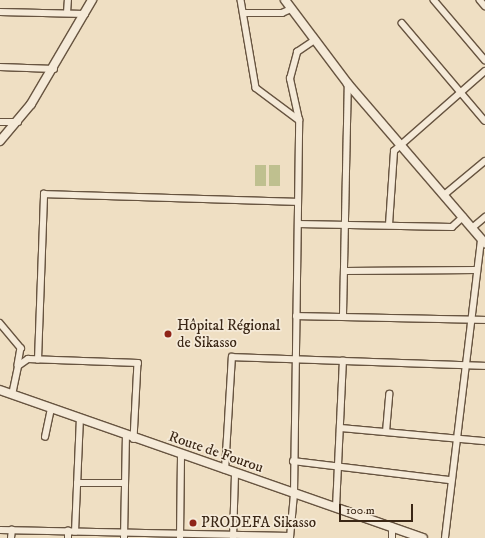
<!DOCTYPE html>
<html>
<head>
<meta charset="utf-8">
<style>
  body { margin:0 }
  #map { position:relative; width:485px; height:538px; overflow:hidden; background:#efdfc3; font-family:"IM FELL DW Pica",serif }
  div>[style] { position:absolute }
  .green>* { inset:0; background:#bfc08f; transform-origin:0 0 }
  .roads { filter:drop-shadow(1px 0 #675440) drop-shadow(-1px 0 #675440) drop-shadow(0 1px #675440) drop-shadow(0 -1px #675440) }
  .street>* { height:5.5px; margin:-2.75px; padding:0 2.75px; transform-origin:2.75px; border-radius:2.75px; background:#f5ead8 }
  .secondary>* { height:8px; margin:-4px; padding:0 4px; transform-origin:4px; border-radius:4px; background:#f5ead8 }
  .dots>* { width:11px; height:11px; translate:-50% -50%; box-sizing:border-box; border:2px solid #f5ead8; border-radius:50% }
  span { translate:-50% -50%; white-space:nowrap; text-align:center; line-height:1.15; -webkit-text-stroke:3.5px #f5ead8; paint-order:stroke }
  .poi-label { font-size:15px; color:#3a2615 }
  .left { translate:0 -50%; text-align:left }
  .street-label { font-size:15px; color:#3a2615 }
  .scale { position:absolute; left:339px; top:504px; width:74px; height:18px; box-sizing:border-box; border:2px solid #3a2615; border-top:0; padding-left:5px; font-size:12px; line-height:14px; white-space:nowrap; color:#3a2615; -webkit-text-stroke:3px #f5ead8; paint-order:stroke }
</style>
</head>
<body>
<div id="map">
  <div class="green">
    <div style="left:255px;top:165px;width:11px;height:21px"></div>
    <div style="left:269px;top:165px;width:11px;height:21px"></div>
  </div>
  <div class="roads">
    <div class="street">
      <div style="left:241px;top:0;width:89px;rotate:80.3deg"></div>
      <div style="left:256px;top:88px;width:54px;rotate:36.7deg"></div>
      <div style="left:434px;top:0;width:79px;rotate:49.6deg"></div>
      <div style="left:480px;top:0;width:8px;rotate:50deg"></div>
      <div style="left:0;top:12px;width:85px;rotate:1.3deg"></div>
      <div style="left:67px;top:13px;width:13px;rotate:-86deg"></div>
      <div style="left:245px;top:13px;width:37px"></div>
      <div style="left:282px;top:13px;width:10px;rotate:-24deg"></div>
      <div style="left:402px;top:23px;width:128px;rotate:49.7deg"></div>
      <div style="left:0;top:67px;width:54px;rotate:2.1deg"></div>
      <div style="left:0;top:122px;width:18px"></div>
      <div style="left:444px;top:195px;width:53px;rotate:-39.7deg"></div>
      <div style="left:298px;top:224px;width:154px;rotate:1.1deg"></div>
      <div style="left:452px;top:227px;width:15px;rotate:-42deg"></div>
      <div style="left:389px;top:225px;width:74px;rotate:-86.1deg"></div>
      <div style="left:394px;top:151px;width:121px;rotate:-41.3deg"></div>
      <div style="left:472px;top:228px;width:17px;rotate:-40deg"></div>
      <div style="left:345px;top:271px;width:131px;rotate:-0.4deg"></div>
      <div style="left:343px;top:315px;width:230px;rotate:-88.8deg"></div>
      <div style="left:296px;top:316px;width:189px;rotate:1.2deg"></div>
      <div style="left:0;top:323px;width:33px;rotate:50deg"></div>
      <div style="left:21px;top:348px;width:17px;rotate:100deg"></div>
      <div style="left:38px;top:360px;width:166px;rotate:-87.9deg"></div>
      <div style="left:44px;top:194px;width:254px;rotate:1.8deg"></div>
      <div style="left:12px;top:395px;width:30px;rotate:-78deg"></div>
      <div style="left:18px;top:366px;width:12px;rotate:-35deg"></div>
      <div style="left:28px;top:359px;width:110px;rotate:2.1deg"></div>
      <div style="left:138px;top:363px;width:76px;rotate:93deg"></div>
      <div style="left:341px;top:428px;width:145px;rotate:5.2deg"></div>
      <div style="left:386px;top:432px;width:38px;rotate:-85deg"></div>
      <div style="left:45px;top:437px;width:29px;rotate:-78deg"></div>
      <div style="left:293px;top:461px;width:159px;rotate:6.9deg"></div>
      <div style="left:225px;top:470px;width:113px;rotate:-86.5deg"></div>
      <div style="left:232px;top:357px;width:253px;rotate:2deg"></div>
      <div style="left:77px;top:483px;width:48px"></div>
      <div style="left:336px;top:508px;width:147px;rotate:-87.3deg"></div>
      <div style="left:0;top:530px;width:290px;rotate:1.2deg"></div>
      <div style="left:75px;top:532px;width:113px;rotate:-87.5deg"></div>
      <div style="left:11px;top:538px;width:8px;rotate:-83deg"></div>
      <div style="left:68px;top:538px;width:7px;rotate:-90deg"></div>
      <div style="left:124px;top:538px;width:103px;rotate:-88.9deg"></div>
      <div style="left:180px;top:538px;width:84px;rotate:-89.3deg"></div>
      <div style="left:233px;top:538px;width:64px;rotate:-88.2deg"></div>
      <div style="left:290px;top:538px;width:44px;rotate:-84.8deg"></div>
      <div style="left:294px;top:494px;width:374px;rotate:-89.2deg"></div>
      <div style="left:299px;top:120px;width:42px;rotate:-102.4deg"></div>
      <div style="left:290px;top:79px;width:28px;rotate:-75deg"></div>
      <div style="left:297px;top:52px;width:22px;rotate:-34deg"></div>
      <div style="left:392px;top:538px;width:11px;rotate:-90deg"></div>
      <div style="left:445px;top:538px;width:301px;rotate:-83.1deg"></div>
    </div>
    <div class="secondary">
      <div style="left:285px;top:0;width:105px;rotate:53.1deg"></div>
      <div style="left:348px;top:84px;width:210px;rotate:49.3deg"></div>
      <div style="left:0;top:141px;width:48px;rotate:-50deg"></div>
      <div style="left:31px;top:104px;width:121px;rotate:-59.6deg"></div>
      <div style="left:0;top:390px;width:448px;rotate:19.3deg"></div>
    </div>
  </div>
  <div class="dots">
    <div style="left:168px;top:334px;background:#8f2418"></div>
    <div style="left:193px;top:523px;background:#8f2418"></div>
  </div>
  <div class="poi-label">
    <span class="left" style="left:177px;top:334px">Hôpital Régional<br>de Sikasso</span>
    <span class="left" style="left:201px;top:523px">PRODEFA Sikasso</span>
  </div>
  <div class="street-label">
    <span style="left:216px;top:452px;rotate:19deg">Route de Fourou</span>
  </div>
  <div class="scale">100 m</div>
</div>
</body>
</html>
